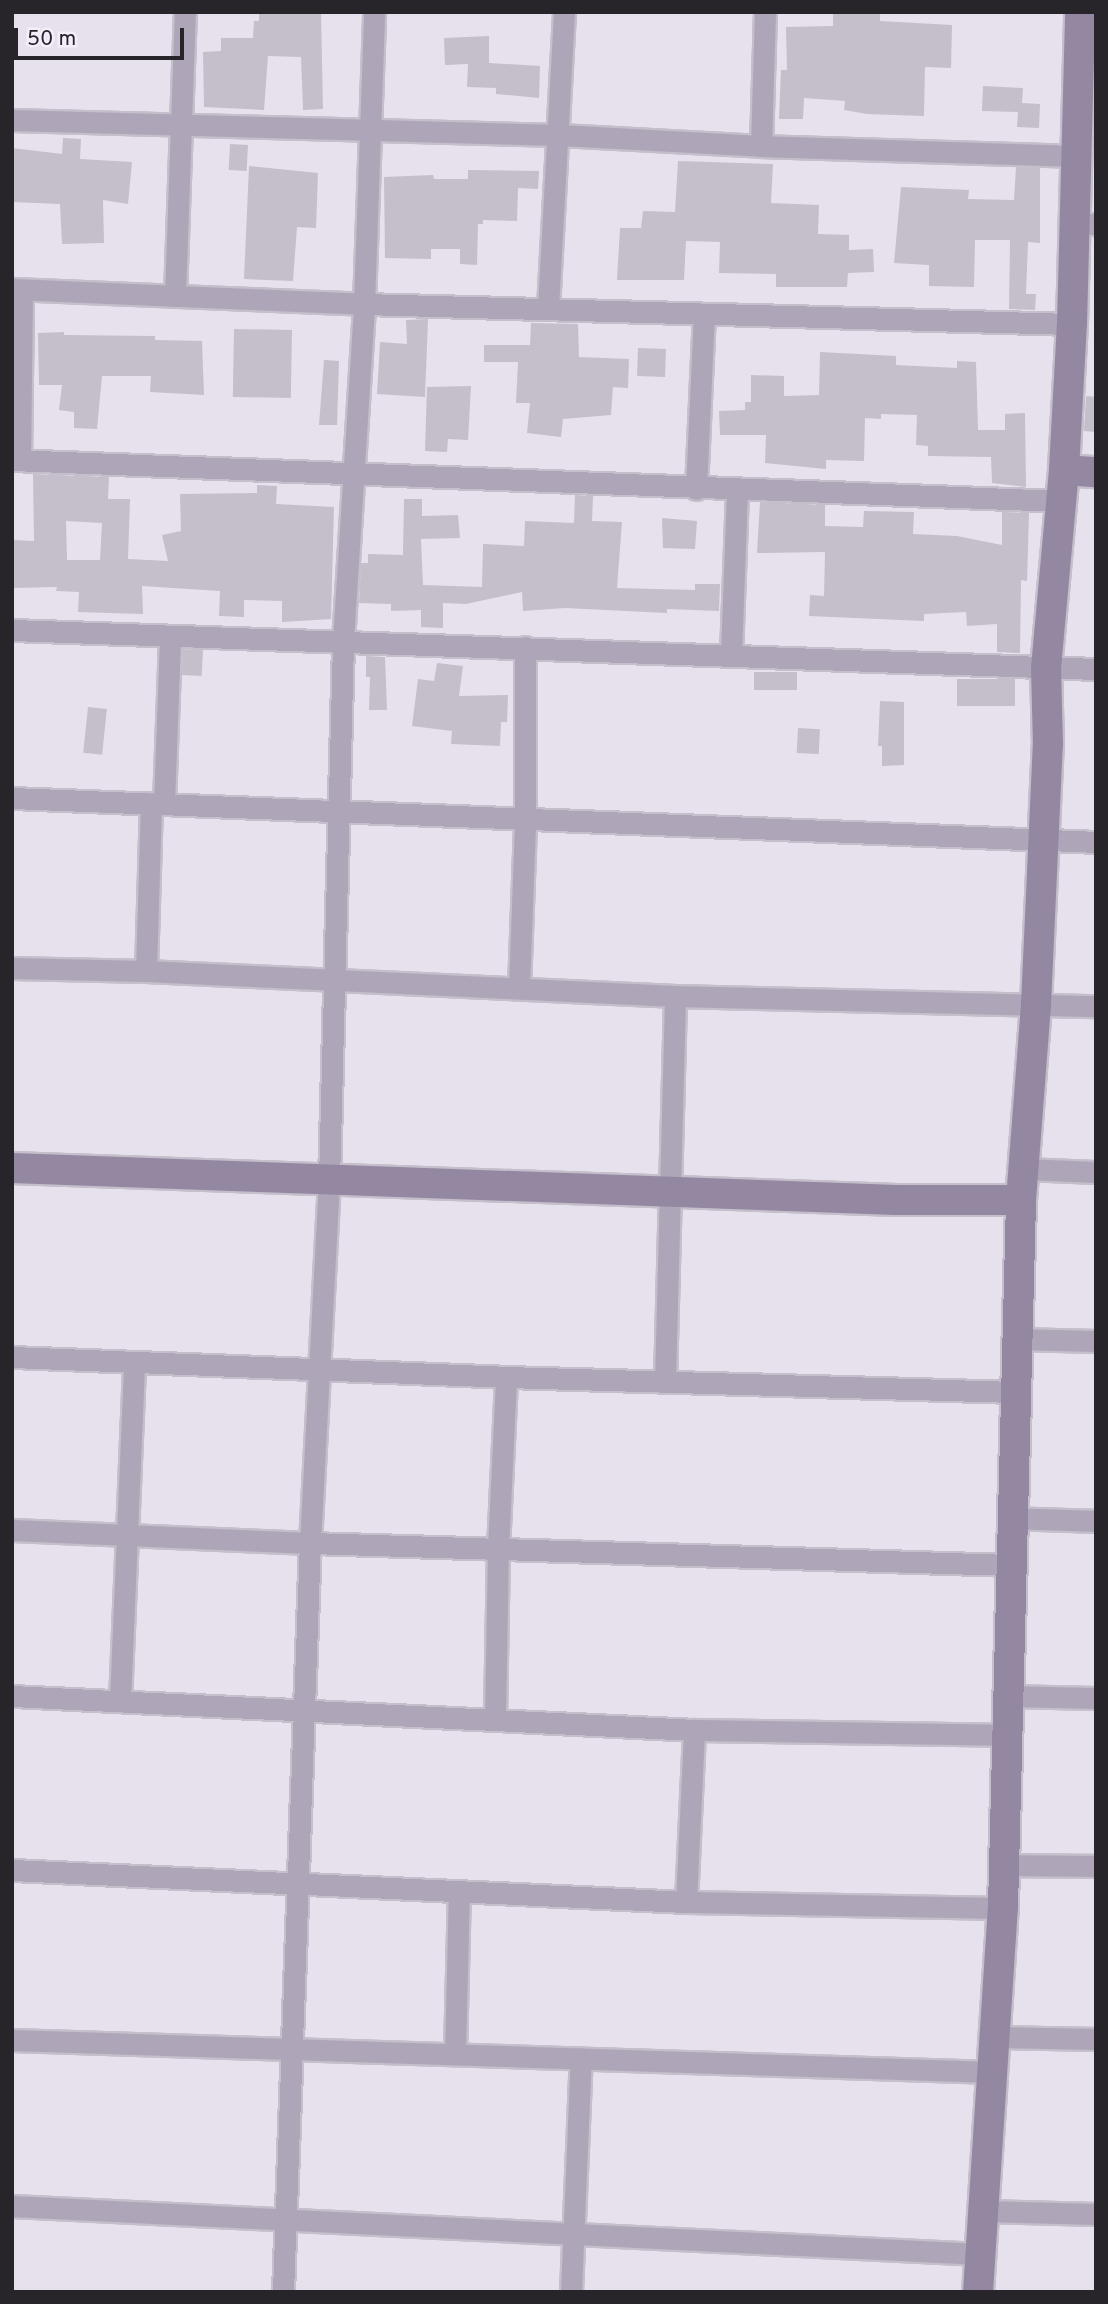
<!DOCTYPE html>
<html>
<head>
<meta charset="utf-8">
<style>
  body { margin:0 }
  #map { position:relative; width:1108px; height:2304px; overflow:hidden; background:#e7e1ed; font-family:Overpass,sans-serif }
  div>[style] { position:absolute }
  .building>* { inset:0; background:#c4bfca; transform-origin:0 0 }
  .roads { filter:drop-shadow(2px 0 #c4bfca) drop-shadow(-2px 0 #c4bfca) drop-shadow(0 2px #c4bfca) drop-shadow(0 -2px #c4bfca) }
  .street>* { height:21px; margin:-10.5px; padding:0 10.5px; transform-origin:10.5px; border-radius:10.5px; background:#aea6b8 }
  .secondary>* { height:30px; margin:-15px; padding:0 15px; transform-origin:15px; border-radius:15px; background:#9487a2 }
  span { translate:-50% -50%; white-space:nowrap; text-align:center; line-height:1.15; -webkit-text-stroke:6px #f4eefa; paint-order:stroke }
  .frame { position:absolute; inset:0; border:14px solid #272529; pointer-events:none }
  .scale { position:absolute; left:14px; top:28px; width:170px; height:32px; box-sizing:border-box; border:4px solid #272529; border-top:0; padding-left:9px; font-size:21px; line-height:24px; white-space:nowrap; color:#272529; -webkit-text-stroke:5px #f4eefa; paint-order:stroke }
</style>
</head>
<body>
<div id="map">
  <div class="building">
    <div style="clip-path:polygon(259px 12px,321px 12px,323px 109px,303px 110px,301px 57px,268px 56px,264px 110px,204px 107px,203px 52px,221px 51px,221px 38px,253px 38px,254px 21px,259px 21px)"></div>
    <div style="clip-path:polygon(833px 12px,880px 12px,880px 21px,952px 25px,951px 68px,925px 67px,924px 116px,867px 114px,844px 110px,845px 101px,804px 98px,803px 119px,779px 119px,781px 70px,787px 70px,786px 27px,833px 26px)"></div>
    <div style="clip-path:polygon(489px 36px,489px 63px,540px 66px,539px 98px,496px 94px,496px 88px,467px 87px,468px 64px,445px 65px,444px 38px)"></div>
    <div style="clip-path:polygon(983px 86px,1023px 88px,1022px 103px,1040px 104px,1039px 128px,1017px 127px,1018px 112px,982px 111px)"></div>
    <div style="clip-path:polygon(63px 138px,81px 139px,80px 159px,132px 162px,128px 204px,103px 200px,104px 243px,62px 244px,60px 204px,12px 202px,12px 148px,62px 154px)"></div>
    <div style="left:230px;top:144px;width:18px;height:26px;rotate:3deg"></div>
    <div style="clip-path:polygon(678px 161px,773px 164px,771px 203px,819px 205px,818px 234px,849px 235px,849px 250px,873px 249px,874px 272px,848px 273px,847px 287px,776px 287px,776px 274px,719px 273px,720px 242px,686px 241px,684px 280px,617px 280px,620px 228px,641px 228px,643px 211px,675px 212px)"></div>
    <div style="clip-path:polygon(249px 166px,318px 173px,316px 228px,297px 227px,293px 281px,244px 279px)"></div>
    <div style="clip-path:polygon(1016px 167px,1040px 168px,1040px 243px,1028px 242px,1026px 294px,1036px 294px,1035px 310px,1009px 309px,1010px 240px,975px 240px,974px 287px,929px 286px,929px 265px,894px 263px,901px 187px,969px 190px,968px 199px,1014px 200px)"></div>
    <div style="clip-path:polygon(468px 170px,539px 171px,538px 189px,518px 188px,517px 221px,483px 220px,483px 224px,478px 224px,477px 265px,460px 264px,460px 249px,431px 249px,431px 259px,385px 258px,384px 177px,433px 175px,434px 179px,468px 179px)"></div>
    <div style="clip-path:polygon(428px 319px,425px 397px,377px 394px,380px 342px,407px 344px,406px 320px)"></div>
    <div style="clip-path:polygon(531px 323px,578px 324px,579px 357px,629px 359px,628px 388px,613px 387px,611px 415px,563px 419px,561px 437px,527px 433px,530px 403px,516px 403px,518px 362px,484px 362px,484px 345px,530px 345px)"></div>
    <div style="left:234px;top:329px;width:58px;height:68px;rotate:1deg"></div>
    <div style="clip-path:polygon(64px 332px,64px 335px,155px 336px,155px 340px,202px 341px,204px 395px,150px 392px,151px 376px,102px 376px,97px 429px,74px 428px,74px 412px,59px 410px,62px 385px,39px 385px,38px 333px)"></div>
    <div style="left:638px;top:348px;width:28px;height:28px;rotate:2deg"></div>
    <div style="clip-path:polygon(820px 352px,896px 356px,896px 365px,957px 368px,957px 361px,976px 362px,978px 430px,1005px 430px,1005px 414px,1025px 413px,1026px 487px,992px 483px,991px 457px,928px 456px,928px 446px,916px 445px,917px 415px,881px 414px,881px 419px,865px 418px,864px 461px,826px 460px,826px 469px,765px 463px,766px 435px,720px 435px,719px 411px,745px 410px,745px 402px,751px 402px,751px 375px,784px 376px,784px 396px,819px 395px)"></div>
    <div style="clip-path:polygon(324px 360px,339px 361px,337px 425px,319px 425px)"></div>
    <div style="clip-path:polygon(471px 386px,468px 440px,448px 439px,447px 452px,425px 451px,427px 387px)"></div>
    <div style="clip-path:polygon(1086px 396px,1096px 397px,1096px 432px,1084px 431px)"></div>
    <div style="clip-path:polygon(evenodd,33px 474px,109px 477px,108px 499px,130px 499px,128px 559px,168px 561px,162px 535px,181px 531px,180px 494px,257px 493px,257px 485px,277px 486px,276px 504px,334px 507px,331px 619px,282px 622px,282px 601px,244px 600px,244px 617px,219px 616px,220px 591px,142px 586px,143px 614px,78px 612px,79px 592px,56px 591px,57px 587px,12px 588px,12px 540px,34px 541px,33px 474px,66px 521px,102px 523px,100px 560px,67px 560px,66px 521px)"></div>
    <div style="clip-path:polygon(575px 495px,593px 496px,592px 521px,622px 522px,617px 588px,695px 590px,695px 584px,720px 584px,719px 611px,667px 609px,667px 613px,565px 608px,523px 611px,522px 592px,466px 604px,443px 603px,443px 628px,421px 627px,421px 610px,391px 611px,391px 604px,359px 603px,361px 563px,368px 563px,368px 554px,403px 555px,404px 499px,422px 499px,422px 516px,458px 515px,460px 538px,421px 539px,423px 585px,482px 587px,483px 544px,524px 546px,525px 521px,574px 523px)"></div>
    <div style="clip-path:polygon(760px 502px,825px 505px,825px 526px,863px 527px,864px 511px,914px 512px,913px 534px,957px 536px,1002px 545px,1002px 512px,1029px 513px,1027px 581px,1021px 580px,1020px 653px,997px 652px,997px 624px,967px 626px,966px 612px,924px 614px,924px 621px,809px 616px,810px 595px,824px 596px,825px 552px,757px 553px)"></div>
    <div style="clip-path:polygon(662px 518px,697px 521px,695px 549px,663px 548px)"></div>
    <div style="left:183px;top:649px;width:20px;height:26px;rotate:3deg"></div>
    <div style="clip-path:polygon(366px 656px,385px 657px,387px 710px,369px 710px,370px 677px,366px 677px)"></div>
    <div style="clip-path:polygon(437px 663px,463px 666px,459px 696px,508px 695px,507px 722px,501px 722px,500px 746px,451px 744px,452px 731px,412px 726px,418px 679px,434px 681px)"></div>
    <div style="left:754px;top:672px;width:43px;height:18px"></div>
    <div style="left:957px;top:679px;width:58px;height:27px"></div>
    <div style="clip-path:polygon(880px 701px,904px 702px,904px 765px,882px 766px,882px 746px,878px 746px)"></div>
    <div style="left:88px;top:707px;width:19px;height:46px;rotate:6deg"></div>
    <div style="left:798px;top:728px;width:22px;height:25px;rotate:3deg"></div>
  </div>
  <div class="roads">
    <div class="street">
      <div style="left:12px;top:120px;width:548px;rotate:1.57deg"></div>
      <div style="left:560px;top:135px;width:201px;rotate:3.1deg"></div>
      <div style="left:761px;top:146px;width:314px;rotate:1.8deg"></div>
      <div style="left:761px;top:146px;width:134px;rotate:-88.3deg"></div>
      <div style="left:1074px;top:223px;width:22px;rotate:3deg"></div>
      <div style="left:12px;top:289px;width:352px;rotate:2.4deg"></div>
      <div style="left:364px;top:304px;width:708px;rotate:1.62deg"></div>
      <div style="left:175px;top:296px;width:284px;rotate:-88deg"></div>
      <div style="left:548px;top:308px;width:296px;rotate:-86.9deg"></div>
      <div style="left:12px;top:460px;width:1050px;rotate:2.24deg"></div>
      <div style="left:20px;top:460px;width:170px;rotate:-89.3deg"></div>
      <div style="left:696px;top:489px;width:174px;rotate:-87.4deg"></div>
      <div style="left:12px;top:630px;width:1085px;rotate:2.06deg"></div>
      <div style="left:731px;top:655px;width:165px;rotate:-87.9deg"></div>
      <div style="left:12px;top:798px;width:1085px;rotate:2.32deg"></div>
      <div style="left:164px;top:803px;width:167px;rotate:-87.9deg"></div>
      <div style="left:12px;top:968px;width:134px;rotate:1.3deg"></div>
      <div style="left:146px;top:971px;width:530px;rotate:2.71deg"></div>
      <div style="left:675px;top:996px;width:421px;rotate:1.4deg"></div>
      <div style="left:146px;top:971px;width:168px;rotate:-88.3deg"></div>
      <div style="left:519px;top:988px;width:167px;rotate:-87.9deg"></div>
      <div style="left:525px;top:821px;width:174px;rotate:-90deg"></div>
      <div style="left:1024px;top:1169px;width:72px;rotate:2.4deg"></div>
      <div style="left:1018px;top:1339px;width:78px;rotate:1.5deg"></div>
      <div style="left:12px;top:1357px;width:494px;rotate:2.3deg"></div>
      <div style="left:506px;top:1377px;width:508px;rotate:1.69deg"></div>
      <div style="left:665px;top:1381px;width:385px;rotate:-88.5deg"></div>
      <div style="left:1011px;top:1518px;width:85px;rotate:2deg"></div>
      <div style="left:12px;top:1530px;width:298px;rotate:2.5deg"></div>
      <div style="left:310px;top:1543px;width:700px;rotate:1.8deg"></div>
      <div style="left:12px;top:1696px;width:683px;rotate:2.85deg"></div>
      <div style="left:694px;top:1730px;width:311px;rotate:0.9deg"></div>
      <div style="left:1007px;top:1696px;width:89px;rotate:1.3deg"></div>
      <div style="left:120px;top:1701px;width:337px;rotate:-87.6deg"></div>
      <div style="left:495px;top:1719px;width:170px;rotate:-89deg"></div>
      <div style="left:498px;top:1549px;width:172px;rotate:-87.3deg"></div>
      <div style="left:1002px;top:1865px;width:94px;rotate:0.6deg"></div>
      <div style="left:12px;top:1870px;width:675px;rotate:2.72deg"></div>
      <div style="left:686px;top:1902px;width:317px;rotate:1.1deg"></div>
      <div style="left:686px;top:1902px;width:172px;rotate:-87.3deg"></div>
      <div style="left:993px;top:2037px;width:103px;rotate:1.1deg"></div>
      <div style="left:12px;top:2040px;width:981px;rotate:1.87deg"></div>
      <div style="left:455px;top:2053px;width:161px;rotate:-88.6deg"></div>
      <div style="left:12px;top:2206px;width:969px;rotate:2.84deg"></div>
      <div style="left:981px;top:2211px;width:115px;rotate:1.5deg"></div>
      <div style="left:283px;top:2292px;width:749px;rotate:-87.94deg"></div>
      <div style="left:310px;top:1543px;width:362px;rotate:-87deg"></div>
      <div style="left:329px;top:1181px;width:540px;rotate:-88.51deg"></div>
      <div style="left:343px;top:641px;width:338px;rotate:-86.4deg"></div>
      <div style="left:364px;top:304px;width:292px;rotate:-88deg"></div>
      <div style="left:571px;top:2292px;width:234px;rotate:-87.6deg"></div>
    </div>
    <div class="secondary">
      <div style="left:1064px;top:470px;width:146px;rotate:-86.9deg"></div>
      <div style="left:1072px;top:324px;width:312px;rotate:-88.5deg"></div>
      <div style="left:12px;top:1168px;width:885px;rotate:2.07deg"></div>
      <div style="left:896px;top:1200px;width:125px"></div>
      <div style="left:1021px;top:1200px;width:196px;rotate:-85.6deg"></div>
      <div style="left:1036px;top:1005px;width:260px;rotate:-87.4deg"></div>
      <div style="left:1048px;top:745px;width:77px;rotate:-91.5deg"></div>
      <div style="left:1046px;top:668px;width:199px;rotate:-84.8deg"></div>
      <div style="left:1064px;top:470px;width:32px;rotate:4deg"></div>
      <div style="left:978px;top:2292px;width:385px;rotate:-86.3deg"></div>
      <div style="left:1003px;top:1908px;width:708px;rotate:-88.54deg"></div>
    </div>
  </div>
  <div class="frame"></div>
  <div class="scale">50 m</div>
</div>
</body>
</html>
